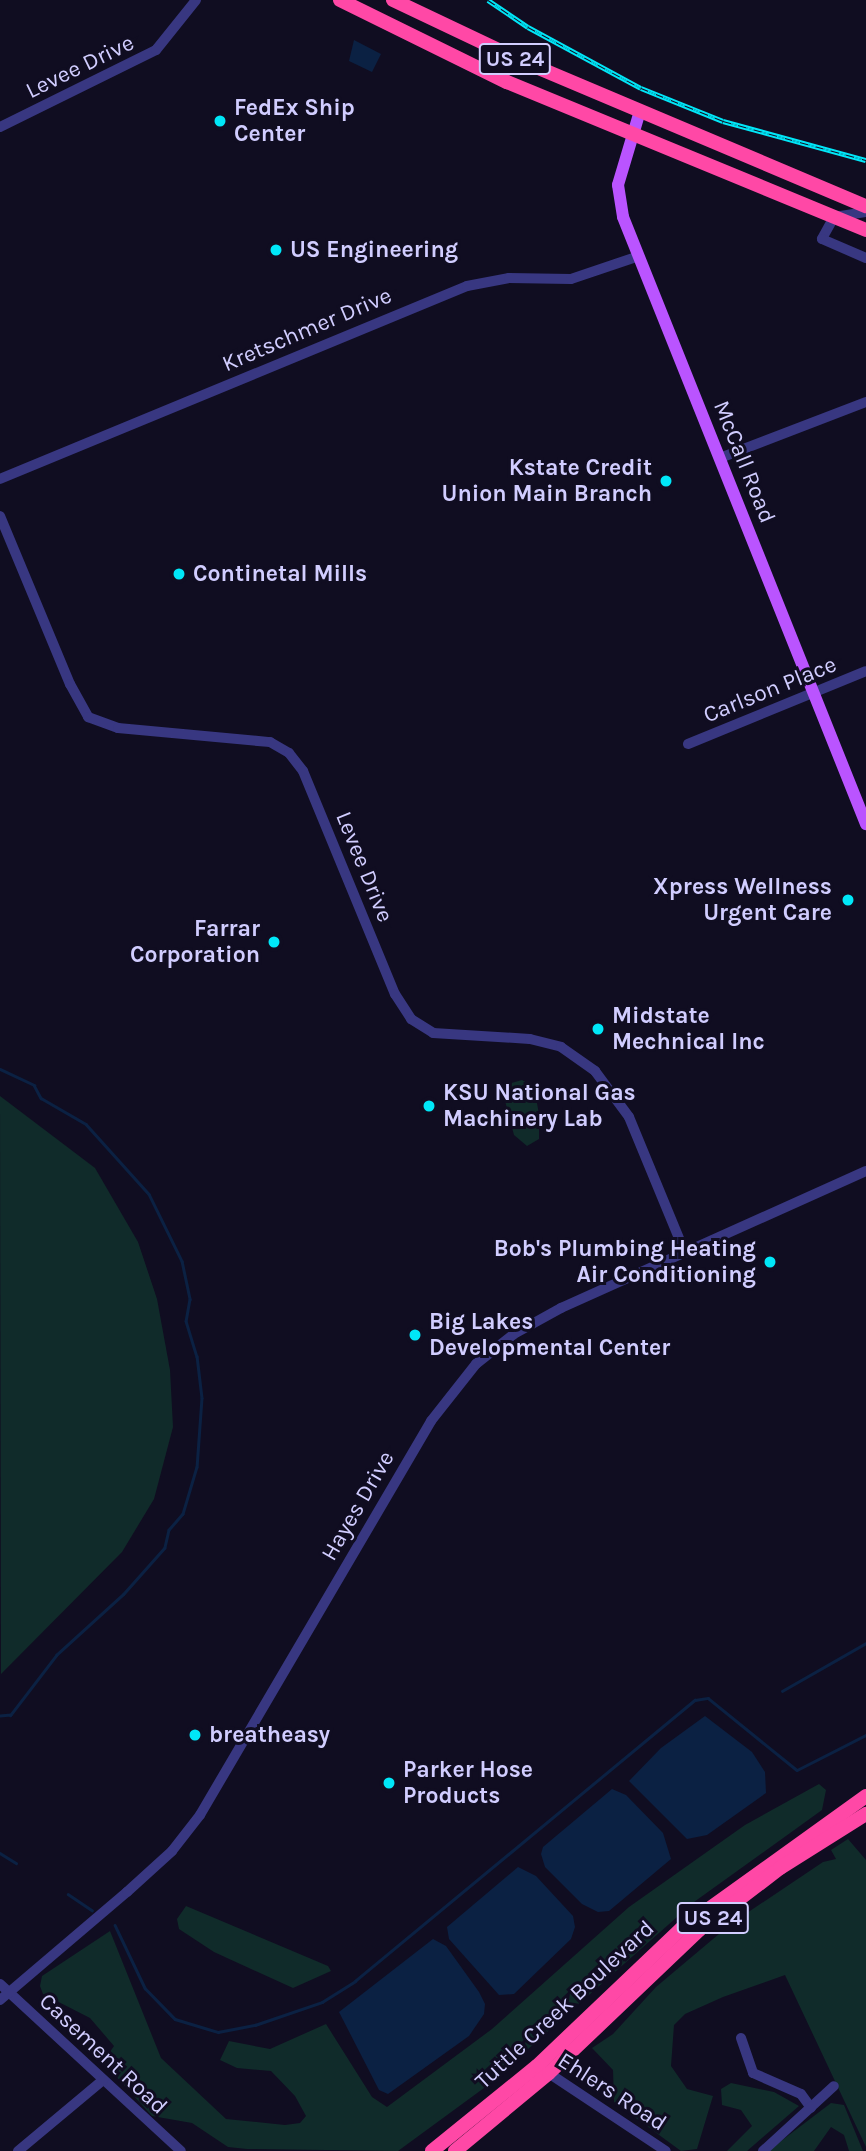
<!DOCTYPE html>
<html>
<head>
<meta charset="utf-8">
<style>
  body { margin:0 }
  #map { position:relative; width:866px; height:2151px; overflow:hidden; background:#100d21; font-family:Karla,sans-serif }
  div>[style] { position:absolute }
  .green>* { inset:0; background:#102b2a }
  .water>* { inset:0; background:#0b2143 }
  .stream>* { height:2.5px; margin:-1.25px; padding:0 1.25px; transform-origin:1.25px; border-radius:1.25px; background:#0b2143 }
  .minor>* { height:10px; margin:-5px; padding:0 5px; transform-origin:5px; border-radius:5px; background:#383781 }
  .major>* { height:12px; margin:-6px; padding:0 6px; transform-origin:6px; border-radius:6px; background:#ba54ff }
  .highway>* { height:14px; margin:-7px; padding:0 7px; transform-origin:7px; border-radius:7px; background:#ff48a6 }
  .rail>* { height:5px; margin-top:-2.5px; transform-origin:0; background:repeating-linear-gradient(90deg,#100d21 0 8px,#00e7f8 0 16px); box-sizing:border-box; border-block:2px solid #00e7f8 }
  .dots>* { width:19px; height:19px; translate:-50% -50%; box-sizing:border-box; border:4px solid #100d21; border-radius:50% }
  span { translate:-50% -50%; white-space:nowrap; text-align:center; line-height:1.15; -webkit-text-stroke:6px #100d21; paint-order:stroke }
  .shield-label span { padding:2px 5px; background:#100d21; border:2px solid; border-radius:5px; -webkit-text-stroke-width:0 }
  .shield-label { font-size:21px; color:#d1cdff; font-weight:700 }
  .street-label { font-size:23px; color:#d1cdff }
  .poi-label { font-size:23px; color:#d1cdff; font-weight:700 }
  .left { translate:0 -50%; text-align:left }
  .right { translate:-100% -50%; text-align:right }
</style>
</head>
<body>
<div id="map">
  <div class="green">
    <div style="clip-path:polygon(522px 1080px,534px 1087px,539px 1114px,539px 1139px,527px 1146px,514px 1135px,504px 1097px,508px 1084px)"></div>
    <div style="clip-path:polygon(0 1096px,95px 1168px,138px 1242px,157px 1299px,170px 1370px,173px 1427px,154px 1499px,122px 1552px,1px 1674px)"></div>
    <div style="clip-path:polygon(819px 1784px,826px 1790px,822px 1810px,694px 1902px,484px 2088px,398px 2151px,247px 2149px,228px 2147px,192px 2123px,152px 2116px,103px 2062px,114px 2046px,90px 2018px,43px 1994px,40px 1986px,42px 1976px,110px 1931px,161px 2058px,226px 2119px,285px 2125px,300px 2123px,306px 2116px,295px 2096px,271px 2071px,237px 2068px,220px 2060px,229px 2041px,270px 2049px,326px 2024px,372px 2097px,387px 2107px,492px 2029px,629px 1907px,745px 1825px)"></div>
    <div style="clip-path:polygon(848px 1839px,866px 1860px,866px 2147px,785px 1975px,723px 1997px,685px 2014px,674px 2025px,671px 2066px,687px 2089px,713px 2096px,697px 2149px,681px 2151px,614px 2102px,613px 2070px,592px 2048px,613px 2034px,656px 1987px,732px 1923px,823px 1862px,836px 1859px,831px 1850px)"></div>
    <div style="clip-path:polygon(186px 1906px,328px 1966px,331px 1971px,293px 1988px,214px 1952px,179px 1929px,177px 1919px)"></div>
    <div style="clip-path:polygon(731px 2083px,774px 2092px,799px 2106px,747px 2151px,727px 2151px,752px 2126px,741px 2110px,722px 2105px,721px 2089px)"></div>
    <div style="clip-path:polygon(831px 2103px,844px 2105px,863px 2151px,849px 2151px,844px 2135px,831px 2127px,814px 2151px,768px 2151px)"></div>
  </div>
  <div class="water">
    <div style="clip-path:polygon(354px 40px,381px 54px,372px 72px,349px 61px)"></div>
    <div style="clip-path:polygon(705px 1716px,752px 1752px,765px 1772px,766px 1793px,707px 1835px,687px 1839px,629px 1781px,661px 1748px)"></div>
    <div style="clip-path:polygon(612px 1789px,626px 1795px,663px 1833px,671px 1859px,609px 1911px,598px 1912px,582px 1904px,545px 1867px,541px 1854px,543px 1847px)"></div>
    <div style="clip-path:polygon(518px 1867px,536px 1876px,573px 1916px,575px 1927px,571px 1939px,514px 1994px,499px 1995px,449px 1939px,447px 1927px)"></div>
    <div style="clip-path:polygon(433px 1939px,446px 1946px,479px 1992px,485px 2004px,484px 2014px,469px 2036px,388px 2094px,379px 2090px,339px 2012px)"></div>
  </div>
  <div class="stream">
    <div style="left:0;top:1069px;width:38px;rotate:25deg"></div>
    <div style="left:34px;top:1085px;width:15px;rotate:62deg"></div>
    <div style="left:41px;top:1098px;width:52px;rotate:30deg"></div>
    <div style="left:86px;top:1124px;width:94px;rotate:48deg"></div>
    <div style="left:149px;top:1194px;width:75px;rotate:63.8deg"></div>
    <div style="left:182px;top:1261px;width:39px;rotate:78deg"></div>
    <div style="left:190px;top:1299px;width:22px;rotate:100deg"></div>
    <div style="left:186px;top:1321px;width:37px;rotate:73deg"></div>
    <div style="left:197px;top:1356px;width:42px;rotate:83.2deg"></div>
    <div style="left:202px;top:1398px;width:69px;rotate:94.1deg"></div>
    <div style="left:197px;top:1467px;width:49px;rotate:106.6deg"></div>
    <div style="left:183px;top:1514px;width:21px;rotate:131deg"></div>
    <div style="left:169px;top:1530px;width:18px;rotate:103deg"></div>
    <div style="left:165px;top:1548px;width:62px;rotate:131.7deg"></div>
    <div style="left:124px;top:1594px;width:91px;rotate:137.7deg"></div>
    <div style="left:57px;top:1655px;width:76px;rotate:127.5deg"></div>
    <div style="left:11px;top:1715px;width:11px;rotate:175deg"></div>
    <div style="left:782px;top:1691px;width:97px;rotate:-29.7deg"></div>
    <div style="left:0;top:1853px;width:19px;rotate:32deg"></div>
    <div style="left:68px;top:1894px;width:29px;rotate:34deg"></div>
    <div style="left:115px;top:1925px;width:70px;rotate:64.5deg"></div>
    <div style="left:145px;top:1988px;width:43px;rotate:45.9deg"></div>
    <div style="left:175px;top:2019px;width:45px;rotate:16.8deg"></div>
    <div style="left:218px;top:2032px;width:38px;rotate:-11deg"></div>
    <div style="left:255px;top:2025px;width:71px;rotate:-18.9deg"></div>
    <div style="left:322px;top:2002px;width:39px;rotate:-32deg"></div>
    <div style="left:355px;top:1981px;width:441px;rotate:-39.6deg"></div>
    <div style="left:695px;top:1700px;width:13px;rotate:-9deg"></div>
    <div style="left:708px;top:1698px;width:114px;rotate:39deg"></div>
    <div style="left:797px;top:1770px;width:77px;rotate:-26.9deg"></div>
  </div>
  <div class="minor">
    <div style="left:0;top:127px;width:174px;rotate:-26.3deg"></div>
    <div style="left:156px;top:50px;width:64px;rotate:-51.3deg"></div>
    <div style="left:866px;top:212px;width:32px;rotate:171deg"></div>
    <div style="left:834px;top:217px;width:25px;rotate:119deg"></div>
    <div style="left:822px;top:239px;width:48px;rotate:23.4deg"></div>
    <div style="left:720px;top:458px;width:156px;rotate:-21deg"></div>
    <div style="left:0;top:479px;width:505px;rotate:-22.45deg"></div>
    <div style="left:467px;top:286px;width:43px;rotate:-10.8deg"></div>
    <div style="left:509px;top:278px;width:62px;rotate:0.9deg"></div>
    <div style="left:571px;top:279px;width:72px;rotate:-18.7deg"></div>
    <div style="left:0;top:516px;width:182px;rotate:67.4deg"></div>
    <div style="left:70px;top:684px;width:38px;rotate:61deg"></div>
    <div style="left:88px;top:717px;width:32px;rotate:20deg"></div>
    <div style="left:118px;top:728px;width:153px;rotate:5.3deg"></div>
    <div style="left:270px;top:742px;width:22px;rotate:30deg"></div>
    <div style="left:289px;top:753px;width:23px;rotate:52deg"></div>
    <div style="left:303px;top:771px;width:241px;rotate:67.6deg"></div>
    <div style="left:395px;top:994px;width:30px;rotate:57deg"></div>
    <div style="left:411px;top:1019px;width:26px;rotate:32deg"></div>
    <div style="left:433px;top:1033px;width:97px;rotate:3.5deg"></div>
    <div style="left:530px;top:1039px;width:32px;rotate:14deg"></div>
    <div style="left:561px;top:1047px;width:42px;rotate:35.2deg"></div>
    <div style="left:595px;top:1071px;width:57px;rotate:53.5deg"></div>
    <div style="left:629px;top:1117px;width:147px;rotate:67.6deg"></div>
    <div style="left:688px;top:744px;width:192px;rotate:-22.3deg"></div>
    <div style="left:0;top:1984px;width:246px;rotate:42.7deg"></div>
    <div style="left:0;top:2000px;width:167px;rotate:-40.4deg"></div>
    <div style="left:127px;top:1892px;width:61px;rotate:-42.3deg"></div>
    <div style="left:172px;top:1851px;width:46px;rotate:-52.1deg"></div>
    <div style="left:200px;top:1815px;width:457px;rotate:-59.6deg"></div>
    <div style="left:431px;top:1421px;width:73px;rotate:-51.7deg"></div>
    <div style="left:476px;top:1364px;width:48px;rotate:-38.3deg"></div>
    <div style="left:514px;top:1334px;width:54px;rotate:-29deg"></div>
    <div style="left:561px;top:1308px;width:334px;rotate:-24.2deg"></div>
    <div style="left:741px;top:2038px;width:37px;rotate:71deg"></div>
    <div style="left:753px;top:2073px;width:52px;rotate:23.6deg"></div>
    <div style="left:801px;top:2094px;width:17px;rotate:54deg"></div>
    <div style="left:544px;top:2070px;width:146px;rotate:33.6deg"></div>
    <div style="left:18px;top:2151px;width:111px;rotate:-39.9deg"></div>
    <div style="left:763px;top:2151px;width:96px;rotate:-42.5deg"></div>
  </div>
  <div class="major">
    <div style="left:640px;top:111px;width:77px;rotate:106.6deg"></div>
    <div style="left:618px;top:185px;width:32px;rotate:81deg"></div>
    <div style="left:623px;top:217px;width:654px;rotate:68.18deg"></div>
  </div>
  <div class="highway">
    <div style="left:340px;top:0;width:186px;rotate:26.2deg"></div>
    <div style="left:507px;top:82px;width:388px;rotate:22.4deg"></div>
    <div style="left:393px;top:0;width:135px;rotate:25.4deg"></div>
    <div style="left:515px;top:58px;width:381px;rotate:22.9deg"></div>
    <div style="left:432px;top:2151px;width:135px;rotate:-39deg"></div>
    <div style="left:537px;top:2066px;width:199px;rotate:-43.6deg"></div>
    <div style="left:681px;top:1929px;width:228px;rotate:-35.7deg"></div>
    <div style="left:455px;top:2151px;width:122px;rotate:-39.7deg"></div>
    <div style="left:549px;top:2073px;width:207px;rotate:-43.6deg"></div>
    <div style="left:699px;top:1930px;width:102px;rotate:-37.4deg"></div>
    <div style="left:780px;top:1868px;width:102px;rotate:-32.1deg"></div>
  </div>
  <div class="rail">
    <div style="left:488px;top:0;width:48px;rotate:34deg"></div>
    <div style="left:528px;top:27px;width:128px;rotate:28.4deg"></div>
    <div style="left:641px;top:88px;width:88px;rotate:21.9deg"></div>
    <div style="left:723px;top:121px;width:148px;rotate:15.3deg"></div>
  </div>
  <div class="dots">
    <div style="left:220px;top:121px;background:#00e7f8"></div>
    <div style="left:276px;top:250px;background:#00e7f8"></div>
    <div style="left:666px;top:481px;background:#00e7f8"></div>
    <div style="left:179px;top:574px;background:#00e7f8"></div>
    <div style="left:848px;top:900px;background:#00e7f8"></div>
    <div style="left:274px;top:942px;background:#00e7f8"></div>
    <div style="left:598px;top:1029px;background:#00e7f8"></div>
    <div style="left:429px;top:1106px;background:#00e7f8"></div>
    <div style="left:770px;top:1262px;background:#00e7f8"></div>
    <div style="left:415px;top:1335px;background:#00e7f8"></div>
    <div style="left:195px;top:1735px;background:#00e7f8"></div>
    <div style="left:389px;top:1783px;background:#00e7f8"></div>
  </div>
  <div class="shield-label">
    <span style="left:515px;top:59px">US 24</span>
    <span style="left:713px;top:1918px">US 24</span>
  </div>
  <div class="street-label">
    <span style="left:80px;top:67px;rotate:-26deg">Levee Drive</span>
    <span style="left:307px;top:330px;rotate:-23deg">Kretschmer Drive</span>
    <span style="left:744px;top:462px;rotate:68deg">McCall Road</span>
    <span style="left:770px;top:690px;rotate:-22deg">Carlson Place</span>
    <span style="left:364px;top:867px;rotate:68deg">Levee Drive</span>
    <span style="left:358px;top:1506px;rotate:-60deg">Hayes Drive</span>
    <span style="left:565px;top:2005px;rotate:-43deg">Tuttle Creek Boulevard</span>
    <span style="left:103px;top:2054px;rotate:43deg">Casement Road</span>
    <span style="left:612px;top:2092px;rotate:33deg">Ehlers Road</span>
  </div>
  <div class="poi-label">
    <span class="left" style="left:234px;top:121px">FedEx Ship<br>Center</span>
    <span class="left" style="left:290px;top:250px">US Engineering</span>
    <span class="right" style="left:652px;top:481px">Kstate Credit<br>Union Main Branch</span>
    <span class="left" style="left:193px;top:574px">Continetal Mills</span>
    <span class="right" style="left:832px;top:900px">Xpress Wellness<br>Urgent Care</span>
    <span class="right" style="left:260px;top:942px">Farrar<br>Corporation</span>
    <span class="left" style="left:612px;top:1029px">Midstate<br>Mechnical Inc</span>
    <span class="left" style="left:443px;top:1106px">KSU National Gas<br>Machinery Lab</span>
    <span class="right" style="left:756px;top:1262px">Bob's Plumbing Heating<br>Air Conditioning</span>
    <span class="left" style="left:429px;top:1335px">Big Lakes<br>Developmental Center</span>
    <span class="left" style="left:209px;top:1735px">breatheasy</span>
    <span class="left" style="left:403px;top:1783px">Parker Hose<br>Products</span>
  </div>
</div>
</body>
</html>
